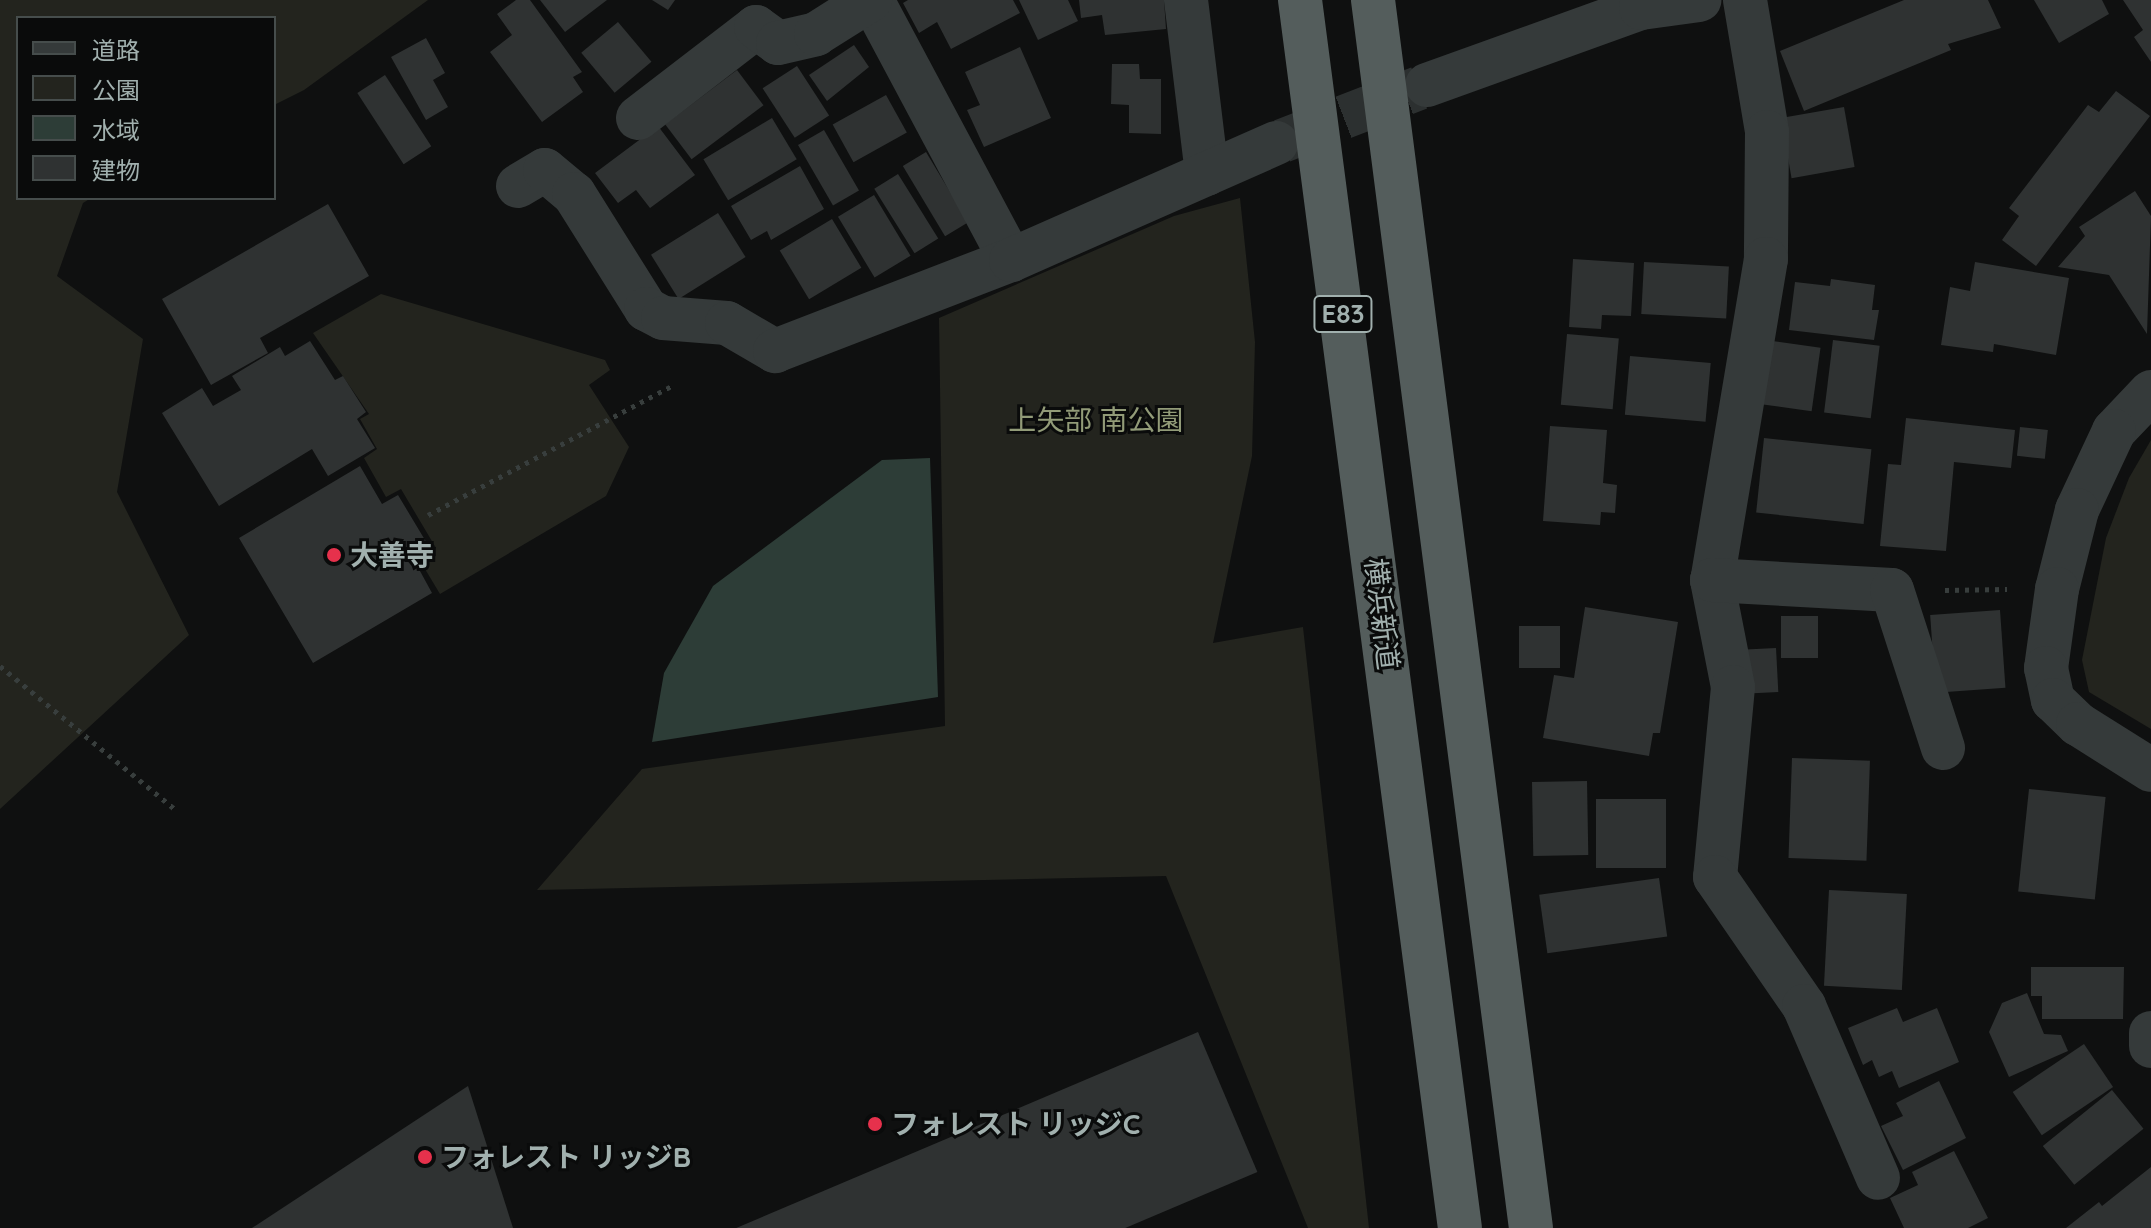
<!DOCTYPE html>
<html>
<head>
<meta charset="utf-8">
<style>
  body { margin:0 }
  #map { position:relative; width:2151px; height:1228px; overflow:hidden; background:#0f1010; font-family:Quicksand,"Noto Sans JP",sans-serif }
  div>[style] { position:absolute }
  .green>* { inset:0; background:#23241e }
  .water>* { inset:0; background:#2d3d37 }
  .building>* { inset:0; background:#2f3232; transform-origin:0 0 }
  .minor-tunnel>* { height:44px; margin-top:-22px; transform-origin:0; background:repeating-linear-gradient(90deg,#2c3030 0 44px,transparent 0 66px) }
  .path>* { height:5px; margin-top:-2.5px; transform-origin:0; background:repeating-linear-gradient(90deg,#383e3d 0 4px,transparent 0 10px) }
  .minor>* { height:44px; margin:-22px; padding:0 22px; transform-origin:22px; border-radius:22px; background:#353a3a }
  .trunk>* { height:44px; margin:-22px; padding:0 22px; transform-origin:22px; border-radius:22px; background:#545d5c }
  .dots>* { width:22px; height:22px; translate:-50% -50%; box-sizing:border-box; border:4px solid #0a0b0b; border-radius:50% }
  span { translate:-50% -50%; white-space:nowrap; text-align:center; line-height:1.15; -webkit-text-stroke:6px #0a0b0b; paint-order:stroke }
  .shield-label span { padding:2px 6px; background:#0a0b0b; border:2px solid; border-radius:6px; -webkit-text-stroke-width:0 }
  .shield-label { font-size:26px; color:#a1b0ae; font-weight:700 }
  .park-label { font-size:28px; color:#929b78 }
  .poi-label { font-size:28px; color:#a1b0ae; font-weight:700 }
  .left { translate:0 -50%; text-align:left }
  .street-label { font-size:28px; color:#a1b0ae }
  .legend { position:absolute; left:16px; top:16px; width:260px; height:184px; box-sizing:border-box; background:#0a0b0b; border:2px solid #464d4c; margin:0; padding:10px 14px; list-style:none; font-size:24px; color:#a1b0ae }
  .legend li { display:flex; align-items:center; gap:16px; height:40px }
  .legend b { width:40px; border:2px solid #464d4c }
</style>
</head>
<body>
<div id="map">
  <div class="green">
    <div style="clip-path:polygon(0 0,428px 0,304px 90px,274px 105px,274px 18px,18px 18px,18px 198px,91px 198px,83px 203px,57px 276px,143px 339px,117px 492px,189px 635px,0 809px)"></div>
    <div style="clip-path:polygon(1240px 198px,1255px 342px,1252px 456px,1213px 643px,1303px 627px,1369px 1228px,1308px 1228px,1166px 876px,537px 890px,642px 769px,945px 726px,939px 318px,1174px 216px)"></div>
    <div style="clip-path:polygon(381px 294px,605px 360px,610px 370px,589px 385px,629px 447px,606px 496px,440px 594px,419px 559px,436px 548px,401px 489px,386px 497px,364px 458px,377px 449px,360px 419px,369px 414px,313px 333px)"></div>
    <div style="clip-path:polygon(2151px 440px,2151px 729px,2089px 692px,2082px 660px,2106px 538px,2129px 478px)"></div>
  </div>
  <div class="water">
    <div style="clip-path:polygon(930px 458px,938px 697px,652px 742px,664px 673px,713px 586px,882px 460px)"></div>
  </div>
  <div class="building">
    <div style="clip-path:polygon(516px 0,530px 0,582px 72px,573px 77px,583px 92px,542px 122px,490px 52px,512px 35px,497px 14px)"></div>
    <div style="clip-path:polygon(540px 0,607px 0,565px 32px)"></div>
    <div style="clip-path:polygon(652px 0,675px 0,668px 10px)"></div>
    <div style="clip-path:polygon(908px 0,1013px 0,1020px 13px,951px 49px,937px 22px,919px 33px,903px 3px)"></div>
    <div style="clip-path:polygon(1019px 0,1068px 0,1078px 21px,1038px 40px)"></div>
    <div style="clip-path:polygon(1079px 0,1164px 0,1166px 29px,1105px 35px,1102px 15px,1081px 18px)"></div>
    <div style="clip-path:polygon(1904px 0,1988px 0,2001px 28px,1948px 44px,1951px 50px,1804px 111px,1780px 51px)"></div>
    <div style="clip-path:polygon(2034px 0,2102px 0,2109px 14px,2059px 43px)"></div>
    <div style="clip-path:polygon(2123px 0,2151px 0,2151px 62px,2134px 37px,2143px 30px)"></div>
    <div style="left:618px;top:22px;width:52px;height:48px;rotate:50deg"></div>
    <div style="clip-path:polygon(426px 38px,445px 73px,433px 80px,448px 107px,426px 120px,391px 57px)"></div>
    <div style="clip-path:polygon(854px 45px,869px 67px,827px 101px,809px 75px)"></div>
    <div style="clip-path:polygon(1020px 47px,1051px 118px,984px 147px,967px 110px,980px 105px,965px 72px)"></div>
    <div style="clip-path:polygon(1112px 64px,1139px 64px,1140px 79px,1161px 79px,1161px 134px,1129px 133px,1129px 105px,1111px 104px)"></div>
    <div style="left:797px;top:66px;width:59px;height:41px;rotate:57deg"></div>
    <div style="left:737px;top:70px;width:44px;height:90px;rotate:53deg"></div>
    <div style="left:385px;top:75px;width:85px;height:33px;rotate:57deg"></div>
    <div style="clip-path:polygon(2116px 91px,2150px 116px,2036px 266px,2002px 240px,2019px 216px,2009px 208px,2088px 105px,2099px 112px)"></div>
    <div style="left:886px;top:95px;width:43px;height:61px;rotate:61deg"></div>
    <div style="left:1844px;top:107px;width:61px;height:64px;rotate:80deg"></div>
    <div style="left:772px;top:118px;width:48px;height:80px;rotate:59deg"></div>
    <div style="clip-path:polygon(658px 126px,695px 175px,650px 208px,636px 190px,618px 203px,595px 173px)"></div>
    <div style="left:824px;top:130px;width:70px;height:30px;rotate:60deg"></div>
    <div style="left:926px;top:152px;width:82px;height:27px;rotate:59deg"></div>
    <div style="clip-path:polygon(800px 166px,824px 209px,771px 240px,767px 231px,751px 240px,731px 206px)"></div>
    <div style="left:898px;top:174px;width:76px;height:28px;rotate:58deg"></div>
    <div style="clip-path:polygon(2135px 191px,2151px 216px,2147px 334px,2109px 275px,2058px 267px,2085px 236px,2079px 227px)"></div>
    <div style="left:874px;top:195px;width:71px;height:42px;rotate:59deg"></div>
    <div style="clip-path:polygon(328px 204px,369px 276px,260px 338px,268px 353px,211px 385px,162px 299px)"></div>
    <div style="left:718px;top:213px;width:52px;height:79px;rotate:58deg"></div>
    <div style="left:832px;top:219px;width:57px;height:61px;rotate:59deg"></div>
    <div style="clip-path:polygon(1573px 259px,1634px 263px,1631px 316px,1602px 315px,1601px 329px,1569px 327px)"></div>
    <div style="left:1644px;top:262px;width:85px;height:52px;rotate:3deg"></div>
    <div style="clip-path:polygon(1975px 262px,2069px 278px,2056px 355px,1994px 344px,1993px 352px,1941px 345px,1950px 287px,1970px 291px)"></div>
    <div style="clip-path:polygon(1831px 279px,1875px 285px,1872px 310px,1879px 310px,1874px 340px,1789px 330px,1795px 282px,1830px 286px)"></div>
    <div style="left:1567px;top:334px;width:52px;height:71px;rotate:5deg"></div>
    <div style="left:1833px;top:340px;width:47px;height:73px;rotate:7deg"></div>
    <div style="clip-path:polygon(310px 341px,335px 380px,343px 376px,366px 412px,357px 419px,375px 448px,328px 476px,312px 449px,219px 506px,162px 413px,202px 388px,213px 406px,241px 390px,232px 376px,280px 347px,285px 356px)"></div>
    <div style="left:1772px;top:341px;width:49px;height:64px;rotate:8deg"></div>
    <div style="left:1630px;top:356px;width:81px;height:59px;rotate:5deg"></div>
    <div style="clip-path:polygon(1906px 418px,2015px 430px,2011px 468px,1954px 462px,1946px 551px,1880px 546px,1888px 464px,1901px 465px)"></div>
    <div style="clip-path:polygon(1550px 426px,1607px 430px,1603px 483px,1617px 485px,1615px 513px,1601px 512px,1600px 525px,1543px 521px)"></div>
    <div style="left:2020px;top:427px;width:28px;height:29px;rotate:6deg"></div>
    <div style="left:1764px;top:438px;width:108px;height:75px;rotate:6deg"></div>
    <div style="clip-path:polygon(360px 466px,382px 504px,398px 495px,431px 550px,414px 560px,432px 593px,313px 663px,239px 538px)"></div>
    <div style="clip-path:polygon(1585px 607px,1678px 622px,1660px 733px,1653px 733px,1649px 756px,1543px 738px,1554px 675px,1574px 678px)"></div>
    <div style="left:2000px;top:610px;width:78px;height:70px;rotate:86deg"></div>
    <div style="left:1781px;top:616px;width:37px;height:42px"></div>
    <div style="left:1519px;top:626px;width:41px;height:42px"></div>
    <div style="left:1776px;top:648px;width:44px;height:30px;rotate:87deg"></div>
    <div style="left:1792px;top:758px;width:78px;height:100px;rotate:2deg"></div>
    <div style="left:1587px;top:781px;width:74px;height:55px;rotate:89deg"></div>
    <div style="left:2029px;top:789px;width:77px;height:103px;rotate:6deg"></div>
    <div style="left:1596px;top:799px;width:70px;height:69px"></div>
    <div style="left:1659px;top:878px;width:59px;height:121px;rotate:82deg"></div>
    <div style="left:1829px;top:890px;width:78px;height:96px;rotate:3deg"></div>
    <div style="clip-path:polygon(2031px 967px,2124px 967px,2123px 1019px,2042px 1019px,2042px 996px,2031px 996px)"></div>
    <div style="clip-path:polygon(2027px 993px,2044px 1034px,2061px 1035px,2068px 1051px,2009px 1077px,1989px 1032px,2002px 1003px)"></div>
    <div style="clip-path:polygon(1897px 1008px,1903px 1022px,1937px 1008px,1959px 1062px,1899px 1088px,1892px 1071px,1879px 1077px,1872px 1060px,1863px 1065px,1848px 1028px)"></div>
    <div style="left:1198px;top:1032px;width:152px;height:690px;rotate:67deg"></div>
    <div style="left:2084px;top:1044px;width:52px;height:86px;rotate:56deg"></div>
    <div style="clip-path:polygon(1939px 1081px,1966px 1138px,1903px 1170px,1881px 1126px,1903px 1116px,1896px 1103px)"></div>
    <div style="clip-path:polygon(468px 1086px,513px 1228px,252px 1228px)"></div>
    <div style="left:2112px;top:1090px;width:50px;height:89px;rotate:51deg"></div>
    <div style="clip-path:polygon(1954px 1151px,1988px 1218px,1968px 1228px,1904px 1228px,1890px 1198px,1918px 1185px,1912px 1172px)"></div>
    <div style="clip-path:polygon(2151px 1167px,2151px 1228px,2066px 1228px,2099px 1202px,2102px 1206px)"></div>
  </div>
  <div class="minor-tunnel">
    <div style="left:1282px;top:141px;width:147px;rotate:-21.1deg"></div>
  </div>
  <div class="path">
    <div style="left:428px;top:515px;width:278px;rotate:-27.9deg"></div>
    <div style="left:1945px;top:590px;width:62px;rotate:-0.9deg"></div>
    <div style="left:0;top:666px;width:229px;rotate:39.3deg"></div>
  </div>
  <div class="minor">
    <div style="left:872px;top:0;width:295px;rotate:61.9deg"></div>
    <div style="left:1186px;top:0;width:175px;rotate:83.1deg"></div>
    <div style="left:1745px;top:0;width:134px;rotate:80.5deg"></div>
    <div style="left:1767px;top:132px;width:127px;rotate:90.5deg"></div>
    <div style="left:1766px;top:259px;width:326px;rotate:99.5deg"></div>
    <div style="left:1712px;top:580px;width:109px;rotate:78.9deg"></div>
    <div style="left:1733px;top:687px;width:191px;rotate:95.4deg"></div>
    <div style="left:1715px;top:877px;width:157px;rotate:55.4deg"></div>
    <div style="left:1804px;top:1006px;width:187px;rotate:66.7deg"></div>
    <div style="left:1427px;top:85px;width:227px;rotate:-19.8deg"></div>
    <div style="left:1641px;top:8px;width:59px;rotate:-7.9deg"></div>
    <div style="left:638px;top:118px;width:149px;rotate:-37.6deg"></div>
    <div style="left:756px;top:27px;width:27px;rotate:36deg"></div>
    <div style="left:778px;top:43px;width:39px;rotate:-13deg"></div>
    <div style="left:816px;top:34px;width:64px;rotate:-32.2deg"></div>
    <div style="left:518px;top:186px;width:31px;rotate:-31deg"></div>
    <div style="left:545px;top:170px;width:38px;rotate:40deg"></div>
    <div style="left:574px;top:194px;width:136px;rotate:57.9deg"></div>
    <div style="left:646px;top:309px;width:19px;rotate:28deg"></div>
    <div style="left:663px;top:318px;width:64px;rotate:4.5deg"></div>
    <div style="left:727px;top:323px;width:56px;rotate:30.3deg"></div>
    <div style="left:775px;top:351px;width:253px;rotate:-21.1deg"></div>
    <div style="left:1011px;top:260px;width:290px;rotate:-23.8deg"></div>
    <div style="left:2151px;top:392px;width:54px;rotate:133.5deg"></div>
    <div style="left:2114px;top:431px;width:87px;rotate:115.1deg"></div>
    <div style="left:2077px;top:510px;width:81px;rotate:104.2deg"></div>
    <div style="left:2057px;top:589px;width:80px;rotate:97.9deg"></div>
    <div style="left:2046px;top:668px;width:33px;rotate:78deg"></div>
    <div style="left:2053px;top:700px;width:35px;rotate:44deg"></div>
    <div style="left:2078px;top:724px;width:86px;rotate:32.2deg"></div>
    <div style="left:1712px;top:580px;width:180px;rotate:3.2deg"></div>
    <div style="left:1892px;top:590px;width:166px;rotate:72.1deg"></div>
    <div style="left:2151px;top:1033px;width:13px;rotate:90deg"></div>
  </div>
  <div class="trunk">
    <div style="left:1300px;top:0;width:1238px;rotate:82.58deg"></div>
    <div style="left:1373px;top:0;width:1238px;rotate:82.67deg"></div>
  </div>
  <div class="dots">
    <div style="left:334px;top:555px;background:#e6314c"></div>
    <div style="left:875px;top:1124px;background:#e6314c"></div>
    <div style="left:425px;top:1157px;background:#e6314c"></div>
  </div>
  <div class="shield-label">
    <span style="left:1343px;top:314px">E83</span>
  </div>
  <div class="park-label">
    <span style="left:1096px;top:420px">上矢部 南公園</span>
  </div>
  <div class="poi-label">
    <span class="left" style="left:350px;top:555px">大善寺</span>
    <span class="left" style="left:891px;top:1124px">フォレスト リッジC</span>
    <span class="left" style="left:441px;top:1157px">フォレスト リッジB</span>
  </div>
  <div class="street-label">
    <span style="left:1382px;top:614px;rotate:83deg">横浜新道</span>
  </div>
  <ul class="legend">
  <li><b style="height:10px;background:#353a3a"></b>道路</li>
  <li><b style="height:22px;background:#23241e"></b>公園</li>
  <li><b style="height:22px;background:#2d3d37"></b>水域</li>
  <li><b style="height:22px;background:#2f3232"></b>建物</li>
  </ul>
</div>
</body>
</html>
